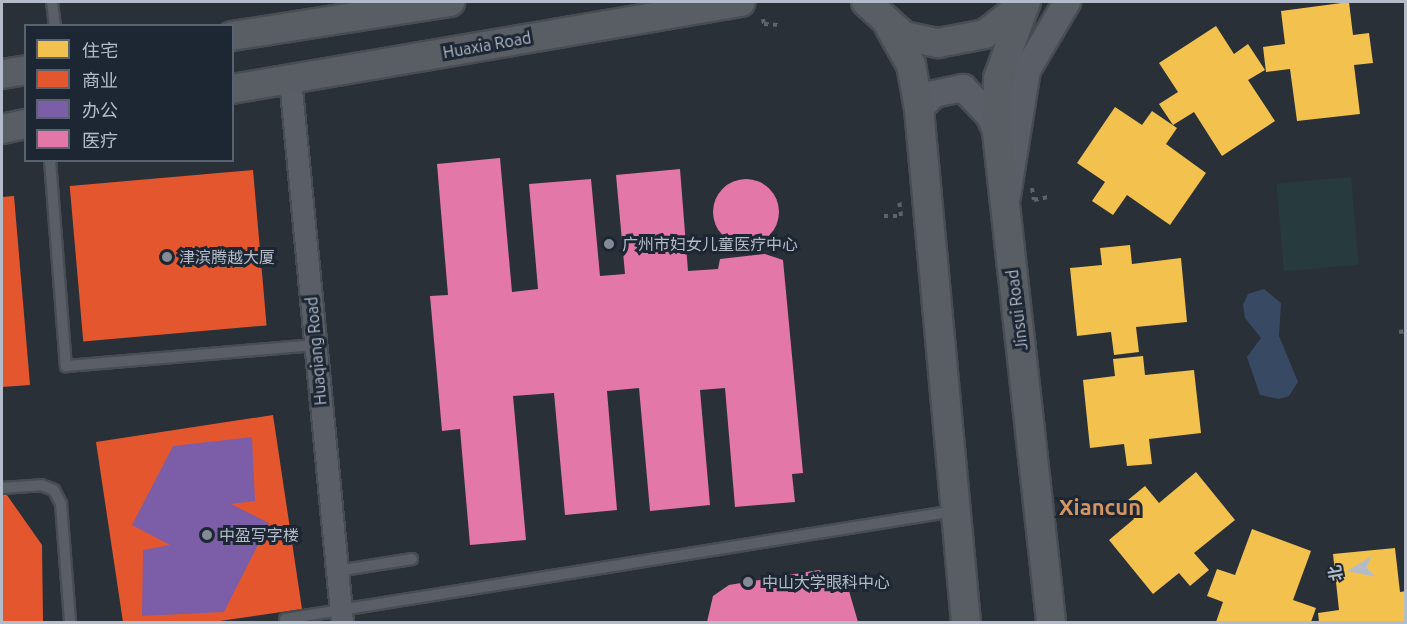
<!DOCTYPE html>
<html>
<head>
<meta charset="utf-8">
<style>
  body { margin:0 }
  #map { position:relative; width:1407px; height:624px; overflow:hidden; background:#2a3038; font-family:Ubuntu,"Noto Sans SC",sans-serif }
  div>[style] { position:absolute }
  .green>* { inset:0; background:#273a3e; transform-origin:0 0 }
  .water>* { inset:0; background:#384963 }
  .homes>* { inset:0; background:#f2c14e }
  .shops>* { inset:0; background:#e4572e; transform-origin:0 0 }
  .offices>* { inset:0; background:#7b5ea7 }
  .health>* { inset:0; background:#e377a8 }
  .round { border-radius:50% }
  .path>* { height:4px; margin-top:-2px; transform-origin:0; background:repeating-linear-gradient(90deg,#5d636a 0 4.5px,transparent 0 9px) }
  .roads { filter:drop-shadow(2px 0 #484c53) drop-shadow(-2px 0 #484c53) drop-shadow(0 2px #484c53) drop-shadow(0 -2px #484c53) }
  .service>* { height:10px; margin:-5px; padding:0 5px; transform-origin:5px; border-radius:5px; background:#5a5e66 }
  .minor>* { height:21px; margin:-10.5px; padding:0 10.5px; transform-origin:10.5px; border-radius:10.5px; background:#5a5e66 }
  .tertiary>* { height:26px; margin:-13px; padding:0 13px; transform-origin:13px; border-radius:13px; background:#5a5e66 }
  .secondary>* { height:28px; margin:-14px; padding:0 14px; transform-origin:14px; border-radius:14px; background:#595d64 }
  .dots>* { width:16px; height:16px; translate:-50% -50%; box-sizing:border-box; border:3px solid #1d2633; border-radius:50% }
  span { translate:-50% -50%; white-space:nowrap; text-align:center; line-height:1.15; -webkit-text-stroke:6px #1d2633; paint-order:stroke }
  .street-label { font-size:16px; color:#b4bcc9 }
  .poi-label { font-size:16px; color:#b4bcc9 }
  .left { translate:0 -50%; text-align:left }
  .district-label { font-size:22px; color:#d59563; font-weight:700 }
  .frame { position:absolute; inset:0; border:3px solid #b4bcc9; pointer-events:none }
  .legend { position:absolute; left:24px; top:24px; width:210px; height:138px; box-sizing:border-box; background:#1d2633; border:2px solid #59626f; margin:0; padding:8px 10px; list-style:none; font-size:18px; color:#b4bcc9 }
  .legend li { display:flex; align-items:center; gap:12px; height:30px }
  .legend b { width:30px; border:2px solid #59626f }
  .north { position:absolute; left:1323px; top:540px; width:60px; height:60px; -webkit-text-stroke:4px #1d2633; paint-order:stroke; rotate:260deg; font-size:16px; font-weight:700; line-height:24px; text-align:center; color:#b4bcc9 }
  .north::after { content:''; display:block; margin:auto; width:21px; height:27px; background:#b4bcc9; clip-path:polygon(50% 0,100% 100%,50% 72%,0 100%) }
</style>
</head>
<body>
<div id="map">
  <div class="green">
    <div style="left:1351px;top:177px;width:88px;height:75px;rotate:85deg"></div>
  </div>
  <div class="water">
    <div style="clip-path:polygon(1264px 289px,1281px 303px,1279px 336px,1298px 382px,1289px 396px,1279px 399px,1260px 395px,1247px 357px,1261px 338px,1245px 318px,1243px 305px,1248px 294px)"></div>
  </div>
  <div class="homes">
    <div style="clip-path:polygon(1349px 2px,1353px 35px,1369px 33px,1373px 63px,1354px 65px,1360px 114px,1297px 121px,1290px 69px,1266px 72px,1263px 47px,1285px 44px,1281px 11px)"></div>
    <div style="clip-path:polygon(1216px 26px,1234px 54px,1248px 44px,1265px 70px,1248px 80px,1275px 121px,1222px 156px,1194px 112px,1173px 125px,1159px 104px,1178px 92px,1159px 63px)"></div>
    <div style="clip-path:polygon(1115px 107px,1142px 125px,1152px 111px,1177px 128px,1166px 144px,1206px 173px,1170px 225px,1127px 195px,1113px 215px,1092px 201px,1105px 182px,1077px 163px)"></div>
    <div style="clip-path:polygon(1130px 245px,1132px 264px,1181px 258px,1187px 322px,1136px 327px,1139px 352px,1114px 355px,1111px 332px,1077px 336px,1070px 268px,1102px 265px,1100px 248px)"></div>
    <div style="clip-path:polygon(1143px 356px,1145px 375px,1194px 370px,1201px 433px,1149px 439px,1152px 464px,1127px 466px,1124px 444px,1090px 448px,1083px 380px,1115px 376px,1113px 359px)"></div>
    <div style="clip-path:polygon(1196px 472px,1235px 520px,1194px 553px,1209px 570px,1190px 586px,1179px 573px,1153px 594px,1109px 540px,1134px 519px,1122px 505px,1145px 486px,1159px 503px)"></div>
    <div style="clip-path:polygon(1252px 529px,1311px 551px,1293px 600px,1316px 608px,1311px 622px,1216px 622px,1223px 602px,1207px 596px,1217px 569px,1235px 575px)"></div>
    <div style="clip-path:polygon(1395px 548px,1400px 592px,1406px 591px,1406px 622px,1319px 622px,1318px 613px,1339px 610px,1333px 554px)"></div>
  </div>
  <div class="shops">
    <div style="left:253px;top:170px;width:156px;height:184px;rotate:85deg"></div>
    <div style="clip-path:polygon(14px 196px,30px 385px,2px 387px,2px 197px)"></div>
    <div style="clip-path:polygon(273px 415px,302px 609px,213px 622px,123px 622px,96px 442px)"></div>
    <div style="clip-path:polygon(2px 488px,42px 545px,43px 622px,2px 622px)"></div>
  </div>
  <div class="offices">
    <div style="clip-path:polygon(252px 437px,255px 501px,231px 504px,269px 523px,224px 612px,142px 616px,143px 550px,170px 545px,132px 525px,173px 446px)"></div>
  </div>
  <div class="health">
    <div style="clip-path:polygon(500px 158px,512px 292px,538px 289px,529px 184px,591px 179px,600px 276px,625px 274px,616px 175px,680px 169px,688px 271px,718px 269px,720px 259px,765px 254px,783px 260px,803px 473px,792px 474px,795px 502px,735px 507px,725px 388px,700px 390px,710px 505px,650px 511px,639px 388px,607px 391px,617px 510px,565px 515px,554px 393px,513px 396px,526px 540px,470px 545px,460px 429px,442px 431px,430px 296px,448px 295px,437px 164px)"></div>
    <div class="round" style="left:713px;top:179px;width:66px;height:66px"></div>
    <div style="clip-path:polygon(819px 570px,847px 584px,858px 622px,707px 622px,713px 596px,729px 585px)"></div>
  </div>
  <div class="path">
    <div style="left:763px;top:19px;width:5px;rotate:79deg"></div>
    <div style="left:764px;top:24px;width:15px;rotate:4deg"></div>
    <div style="left:1032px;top:188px;width:12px;rotate:81deg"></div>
    <div style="left:1034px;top:200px;width:14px;rotate:-12deg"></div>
    <div style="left:884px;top:216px;width:17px"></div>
    <div style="left:901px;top:216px;width:16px;rotate:-97deg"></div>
    <div style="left:1399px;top:332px;width:7px;rotate:-8deg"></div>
  </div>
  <div class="roads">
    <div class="service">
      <div style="left:52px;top:2px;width:24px;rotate:83deg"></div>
      <div style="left:50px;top:160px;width:207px;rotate:85.6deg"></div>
      <div style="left:66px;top:366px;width:251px;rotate:-4.8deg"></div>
      <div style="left:2px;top:488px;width:39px;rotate:-4deg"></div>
      <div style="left:41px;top:485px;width:14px;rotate:21deg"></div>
      <div style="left:54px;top:490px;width:16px;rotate:63deg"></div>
      <div style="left:61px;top:504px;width:118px;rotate:85.6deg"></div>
      <div style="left:337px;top:571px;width:76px;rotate:-9.1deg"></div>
      <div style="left:285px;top:619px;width:678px;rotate:-9.17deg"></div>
    </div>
    <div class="minor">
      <div style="left:290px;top:79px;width:545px;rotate:84.53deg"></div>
    </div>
    <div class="tertiary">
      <div style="left:919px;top:109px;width:21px;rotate:-45deg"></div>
      <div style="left:934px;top:94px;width:30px;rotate:-12deg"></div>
      <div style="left:963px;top:88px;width:37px;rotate:46deg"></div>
      <div style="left:989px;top:115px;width:19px;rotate:65deg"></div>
      <div style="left:1007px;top:196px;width:128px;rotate:-81deg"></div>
      <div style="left:1027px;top:70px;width:79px;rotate:-59.5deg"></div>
    </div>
    <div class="secondary">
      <div style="left:866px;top:2px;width:51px;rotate:41.8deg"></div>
      <div style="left:904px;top:36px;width:35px;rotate:12deg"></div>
      <div style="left:938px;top:43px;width:48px;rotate:-10.8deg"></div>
      <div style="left:985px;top:34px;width:46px;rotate:-37.9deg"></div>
      <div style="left:1026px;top:2px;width:81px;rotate:110.2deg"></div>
      <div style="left:998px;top:78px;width:54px;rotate:91.1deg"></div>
      <div style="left:997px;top:132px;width:493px;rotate:83.7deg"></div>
      <div style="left:889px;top:26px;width:45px;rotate:60.6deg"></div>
      <div style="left:911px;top:65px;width:45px;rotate:79.7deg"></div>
      <div style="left:919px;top:109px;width:515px;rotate:84.77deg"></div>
      <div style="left:232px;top:36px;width:221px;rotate:-8.9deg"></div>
      <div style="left:2px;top:74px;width:24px;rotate:-9deg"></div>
      <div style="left:232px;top:89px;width:516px;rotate:-9.7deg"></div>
      <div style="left:2px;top:129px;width:25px;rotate:-12deg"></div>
    </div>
  </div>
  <div class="dots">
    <div style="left:609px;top:244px;background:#848b96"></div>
    <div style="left:167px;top:257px;background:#848b96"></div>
    <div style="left:207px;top:535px;background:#848b96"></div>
    <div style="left:748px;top:582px;background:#848b96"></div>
  </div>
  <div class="street-label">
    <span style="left:487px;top:45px;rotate:-10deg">Huaxia Road</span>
    <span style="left:1017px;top:310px;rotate:-97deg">Jinsui Road</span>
    <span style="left:316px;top:351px;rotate:-95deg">Huaqiang Road</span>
  </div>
  <div class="poi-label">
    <span class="left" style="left:622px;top:244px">广州市妇女儿童医疗中心</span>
    <span class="left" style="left:179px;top:257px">津滨腾越大厦</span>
    <span class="left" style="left:219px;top:535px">中盈写字楼</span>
    <span class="left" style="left:762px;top:582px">中山大学眼科中心</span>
  </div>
  <div class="district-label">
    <span style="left:1100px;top:507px">Xiancun</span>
  </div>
  <div class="frame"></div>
  <ul class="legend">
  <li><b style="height:16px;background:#f2c14e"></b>住宅</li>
  <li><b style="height:16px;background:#e4572e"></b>商业</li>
  <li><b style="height:16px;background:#7b5ea7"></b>办公</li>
  <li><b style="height:16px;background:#e377a8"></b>医疗</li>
  </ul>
  <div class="north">北</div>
</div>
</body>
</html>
